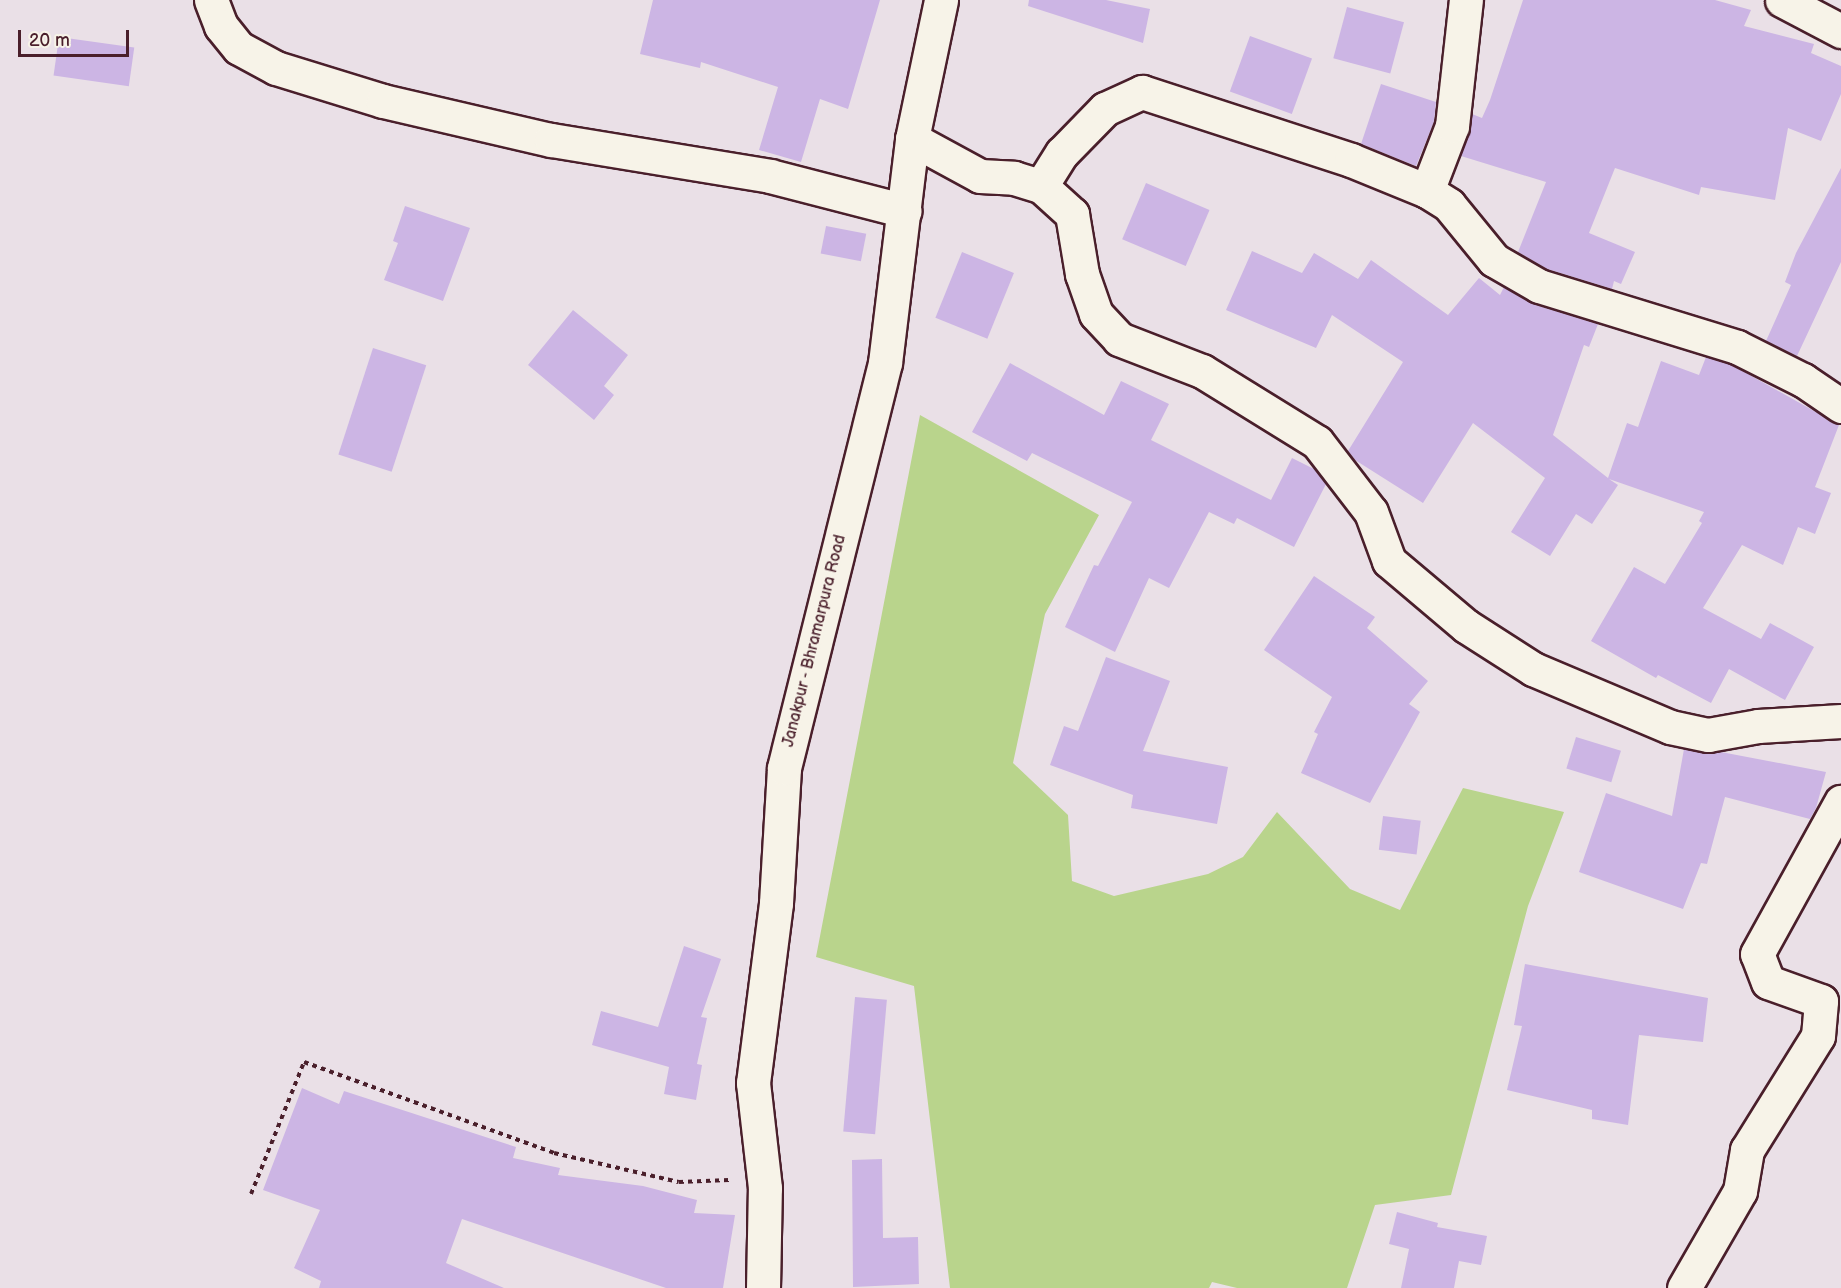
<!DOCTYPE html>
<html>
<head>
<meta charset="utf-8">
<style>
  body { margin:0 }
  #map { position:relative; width:1841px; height:1288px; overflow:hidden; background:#eae0e7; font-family:"Balsamiq Sans",sans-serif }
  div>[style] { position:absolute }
  .green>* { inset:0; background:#b9d48c }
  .building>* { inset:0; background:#ccb5e4; transform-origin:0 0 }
  .path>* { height:4px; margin-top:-2px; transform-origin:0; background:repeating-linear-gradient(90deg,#4a1f2b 0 4.5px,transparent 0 9px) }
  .roads { filter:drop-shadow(2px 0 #4a1f2b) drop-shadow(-2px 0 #4a1f2b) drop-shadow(0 2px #4a1f2b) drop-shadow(0 -2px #4a1f2b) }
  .street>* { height:33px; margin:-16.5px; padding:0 16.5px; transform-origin:16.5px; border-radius:16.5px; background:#f7f3e8 }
  .secondary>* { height:33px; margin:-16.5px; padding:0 16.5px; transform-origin:16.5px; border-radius:16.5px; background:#f7f3e8 }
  span { translate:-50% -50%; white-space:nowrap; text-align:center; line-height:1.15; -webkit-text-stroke:4.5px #f7f3e8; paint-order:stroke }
  .street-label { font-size:16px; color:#4a1f2b }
  .scale { position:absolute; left:18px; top:30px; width:111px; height:27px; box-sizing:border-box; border:3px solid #4a1f2b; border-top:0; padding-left:8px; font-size:18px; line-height:21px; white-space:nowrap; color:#4a1f2b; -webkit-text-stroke:4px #f7f3e8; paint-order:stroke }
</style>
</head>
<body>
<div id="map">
  <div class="green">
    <div style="clip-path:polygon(920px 415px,1099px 515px,1045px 614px,1013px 763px,1068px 815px,1072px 881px,1114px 896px,1208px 874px,1243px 857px,1277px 812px,1350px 889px,1400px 910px,1463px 788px,1564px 812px,1528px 906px,1451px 1195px,1375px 1205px,1347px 1288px,1237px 1288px,1212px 1282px,1209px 1288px,950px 1288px,914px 986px,816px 957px)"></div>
  </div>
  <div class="building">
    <div style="clip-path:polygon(653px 0,880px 0,848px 109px,820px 99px,801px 162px,759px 150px,778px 87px,701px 62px,700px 68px,640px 54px)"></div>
    <div style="clip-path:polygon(1029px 0,1106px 0,1150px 9px,1143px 43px,1028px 6px)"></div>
    <div style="clip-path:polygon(1523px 0,1715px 0,1751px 10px,1744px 26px,1814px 44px,1811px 53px,1841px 66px,1841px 94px,1821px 141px,1788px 128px,1775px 200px,1701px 187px,1699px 195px,1615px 168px,1589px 233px,1635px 252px,1621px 284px,1614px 281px,1612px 289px,1547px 269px,1518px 252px,1546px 182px,1461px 156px,1472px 114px,1482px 118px,1490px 100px)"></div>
    <div style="left:1347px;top:7px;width:59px;height:53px;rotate:15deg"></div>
    <div style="left:1250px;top:36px;width:66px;height:59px;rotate:20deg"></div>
    <div style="left:59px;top:37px;width:76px;height:39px;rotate:8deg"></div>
    <div style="clip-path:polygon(1381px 84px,1436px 102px,1434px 122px,1416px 166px,1361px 144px)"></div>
    <div style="clip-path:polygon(1841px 168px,1841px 262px,1797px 356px,1766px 341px,1791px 285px,1785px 282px,1796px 253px)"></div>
    <div style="left:1146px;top:183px;width:69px;height:61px;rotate:23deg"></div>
    <div style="clip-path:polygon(405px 206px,470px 228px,443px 301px,384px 280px,398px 243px,393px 241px)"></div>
    <div style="left:826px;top:226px;width:41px;height:28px;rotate:11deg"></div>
    <div style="clip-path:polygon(1252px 251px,1302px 273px,1314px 253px,1358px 279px,1371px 260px,1448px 315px,1479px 278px,1500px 295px,1504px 287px,1533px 304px,1598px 324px,1589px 347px,1584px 345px,1553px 435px,1608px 478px,1627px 423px,1638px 427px,1661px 361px,1699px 375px,1706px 357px,1730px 364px,1839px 425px,1815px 487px,1831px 493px,1815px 534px,1798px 527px,1783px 565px,1742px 545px,1703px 608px,1761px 639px,1770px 623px,1814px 647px,1785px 700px,1729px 669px,1711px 703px,1658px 675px,1656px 678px,1591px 641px,1634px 567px,1665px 584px,1702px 523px,1699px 521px,1704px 512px,1609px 479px,1618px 485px,1592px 524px,1576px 514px,1550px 556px,1511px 532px,1545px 478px,1473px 423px,1423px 503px,1355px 460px,1348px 451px,1403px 362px,1332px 315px,1316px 348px,1226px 310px)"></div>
    <div style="left:962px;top:252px;width:56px;height:71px;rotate:22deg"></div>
    <div style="clip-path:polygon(573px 310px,628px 355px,604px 386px,614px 395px,594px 420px,528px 365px)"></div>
    <div style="left:373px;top:348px;width:56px;height:112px;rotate:18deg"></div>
    <div style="clip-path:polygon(1010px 363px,1104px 415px,1121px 381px,1169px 404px,1151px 440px,1271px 500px,1292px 458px,1314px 469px,1326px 484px,1294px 547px,1237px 518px,1234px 524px,1209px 512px,1169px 588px,1149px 578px,1115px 652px,1065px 627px,1094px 565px,1098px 566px,1132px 502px,1032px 453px,1027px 461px,972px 432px)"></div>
    <div style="clip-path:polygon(1314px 576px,1375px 617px,1367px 628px,1428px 681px,1409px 704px,1420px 712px,1370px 803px,1301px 773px,1318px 734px,1314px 732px,1332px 697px,1264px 650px)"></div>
    <div style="clip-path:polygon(1106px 657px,1170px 681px,1143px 751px,1228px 767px,1217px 824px,1131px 808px,1133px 795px,1050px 765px,1064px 726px,1078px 731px)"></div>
    <div style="left:1576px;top:737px;width:47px;height:33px;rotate:17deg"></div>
    <div style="clip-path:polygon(1684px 749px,1721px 752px,1826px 772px,1816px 808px,1810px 819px,1725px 797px,1707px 864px,1701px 863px,1683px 909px,1579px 872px,1606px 793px,1672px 816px)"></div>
    <div style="left:1383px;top:816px;width:38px;height:34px;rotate:7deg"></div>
    <div style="clip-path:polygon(684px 946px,721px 959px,701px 1017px,707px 1018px,697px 1064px,702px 1065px,696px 1100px,664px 1094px,669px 1067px,592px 1045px,601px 1011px,658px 1027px)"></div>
    <div style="clip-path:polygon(1525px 964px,1708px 998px,1703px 1042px,1639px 1035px,1628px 1125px,1592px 1119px,1592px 1110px,1507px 1090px,1522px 1026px,1514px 1025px)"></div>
    <div style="left:855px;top:997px;width:32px;height:135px;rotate:5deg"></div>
    <div style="clip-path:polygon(302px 1088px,339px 1104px,344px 1091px,516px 1147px,513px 1158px,560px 1168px,558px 1175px,643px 1186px,697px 1200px,694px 1213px,735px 1215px,723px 1288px,666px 1288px,462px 1219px,446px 1263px,504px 1288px,319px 1288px,321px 1281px,294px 1268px,320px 1210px,263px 1190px)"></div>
    <div style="clip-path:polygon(882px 1159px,883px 1238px,918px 1237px,919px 1284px,853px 1287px,852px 1160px)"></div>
    <div style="clip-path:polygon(1397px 1212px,1438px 1223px,1437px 1227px,1487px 1236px,1481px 1265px,1459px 1261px,1454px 1288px,1401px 1288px,1409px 1249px,1389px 1244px)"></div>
  </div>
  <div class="path">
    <div style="left:251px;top:1194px;width:142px;rotate:-68.1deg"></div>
    <div style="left:304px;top:1062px;width:266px;rotate:20deg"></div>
    <div style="left:554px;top:1153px;width:128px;rotate:13.1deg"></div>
    <div style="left:679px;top:1182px;width:50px;rotate:-2.3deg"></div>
  </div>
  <div class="roads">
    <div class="street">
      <div style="left:211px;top:0;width:28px;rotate:69deg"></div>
      <div style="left:221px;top:26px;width:28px;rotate:51deg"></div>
      <div style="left:239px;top:48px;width:42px;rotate:28.4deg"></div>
      <div style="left:276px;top:68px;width:112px;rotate:17.1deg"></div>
      <div style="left:383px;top:101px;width:172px;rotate:13.1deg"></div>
      <div style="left:551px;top:140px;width:222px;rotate:9.3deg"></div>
      <div style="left:770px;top:176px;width:139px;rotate:14.5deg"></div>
      <div style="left:1782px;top:0;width:67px;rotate:27.7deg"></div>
      <div style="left:912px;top:139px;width:77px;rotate:28.6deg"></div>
      <div style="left:980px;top:176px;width:34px;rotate:3deg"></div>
      <div style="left:1014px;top:178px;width:28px;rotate:17deg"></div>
      <div style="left:1041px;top:186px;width:39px;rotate:-58deg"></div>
      <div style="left:1062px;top:153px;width:62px;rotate:-45.7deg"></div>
      <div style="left:1105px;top:109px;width:41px;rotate:-24.7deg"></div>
      <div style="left:1142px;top:92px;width:220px;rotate:18deg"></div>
      <div style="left:1351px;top:160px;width:82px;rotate:22.2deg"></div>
      <div style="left:1427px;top:191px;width:26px;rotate:32deg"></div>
      <div style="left:1449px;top:205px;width:71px;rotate:50.7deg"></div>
      <div style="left:1494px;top:260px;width:52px;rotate:30deg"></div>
      <div style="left:1539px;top:286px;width:207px;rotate:17.1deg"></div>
      <div style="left:1737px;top:347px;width:74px;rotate:26.6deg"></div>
      <div style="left:1803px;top:380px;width:46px;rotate:34.4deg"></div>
      <div style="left:1041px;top:186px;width:42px;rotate:42.1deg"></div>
      <div style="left:1072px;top:214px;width:61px;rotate:80.5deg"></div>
      <div style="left:1082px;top:274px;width:42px;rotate:70.7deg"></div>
      <div style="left:1096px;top:314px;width:34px;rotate:47deg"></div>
      <div style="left:1119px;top:339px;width:89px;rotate:21.1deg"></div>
      <div style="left:1202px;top:371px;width:135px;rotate:31.7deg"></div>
      <div style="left:1317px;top:442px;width:88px;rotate:52.4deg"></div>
      <div style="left:1371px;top:512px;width:52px;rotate:69.8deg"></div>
      <div style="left:1389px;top:561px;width:101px;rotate:40.2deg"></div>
      <div style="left:1466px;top:626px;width:80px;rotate:32.7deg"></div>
      <div style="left:1533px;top:669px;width:149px;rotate:22.9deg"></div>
      <div style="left:1670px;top:727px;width:39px;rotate:12deg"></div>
      <div style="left:1708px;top:735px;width:51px;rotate:-10.2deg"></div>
      <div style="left:1758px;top:726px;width:83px;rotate:-3.4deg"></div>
      <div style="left:1427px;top:191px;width:70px;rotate:-69deg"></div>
      <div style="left:1452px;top:126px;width:127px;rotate:-83.7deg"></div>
      <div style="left:1684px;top:1288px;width:112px;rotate:-60deg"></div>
      <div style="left:1740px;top:1191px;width:42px;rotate:-80.3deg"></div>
      <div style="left:1747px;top:1150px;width:134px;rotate:-58.1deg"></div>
      <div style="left:1818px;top:1036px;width:35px;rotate:-85deg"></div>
      <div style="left:1821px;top:1001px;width:56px;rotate:-160.3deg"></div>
      <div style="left:1768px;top:982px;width:30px;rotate:-111deg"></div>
      <div style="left:1757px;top:954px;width:174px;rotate:-61.1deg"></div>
    </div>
    <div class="secondary">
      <div style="left:763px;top:1288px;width:100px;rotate:-88.9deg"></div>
      <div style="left:765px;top:1188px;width:106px;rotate:-96.5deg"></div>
      <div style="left:753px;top:1083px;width:181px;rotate:-82.7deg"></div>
      <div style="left:776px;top:903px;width:135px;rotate:-86.6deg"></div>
      <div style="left:784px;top:768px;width:417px;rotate:-76deg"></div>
      <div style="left:885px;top:363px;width:226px;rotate:-83.1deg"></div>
      <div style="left:912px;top:139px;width:142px;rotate:-78.2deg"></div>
    </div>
  </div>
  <div class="street-label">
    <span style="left:815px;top:641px;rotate:-76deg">Janakpur - Bhramarpura Road</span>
  </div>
  <div class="scale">20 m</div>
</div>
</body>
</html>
